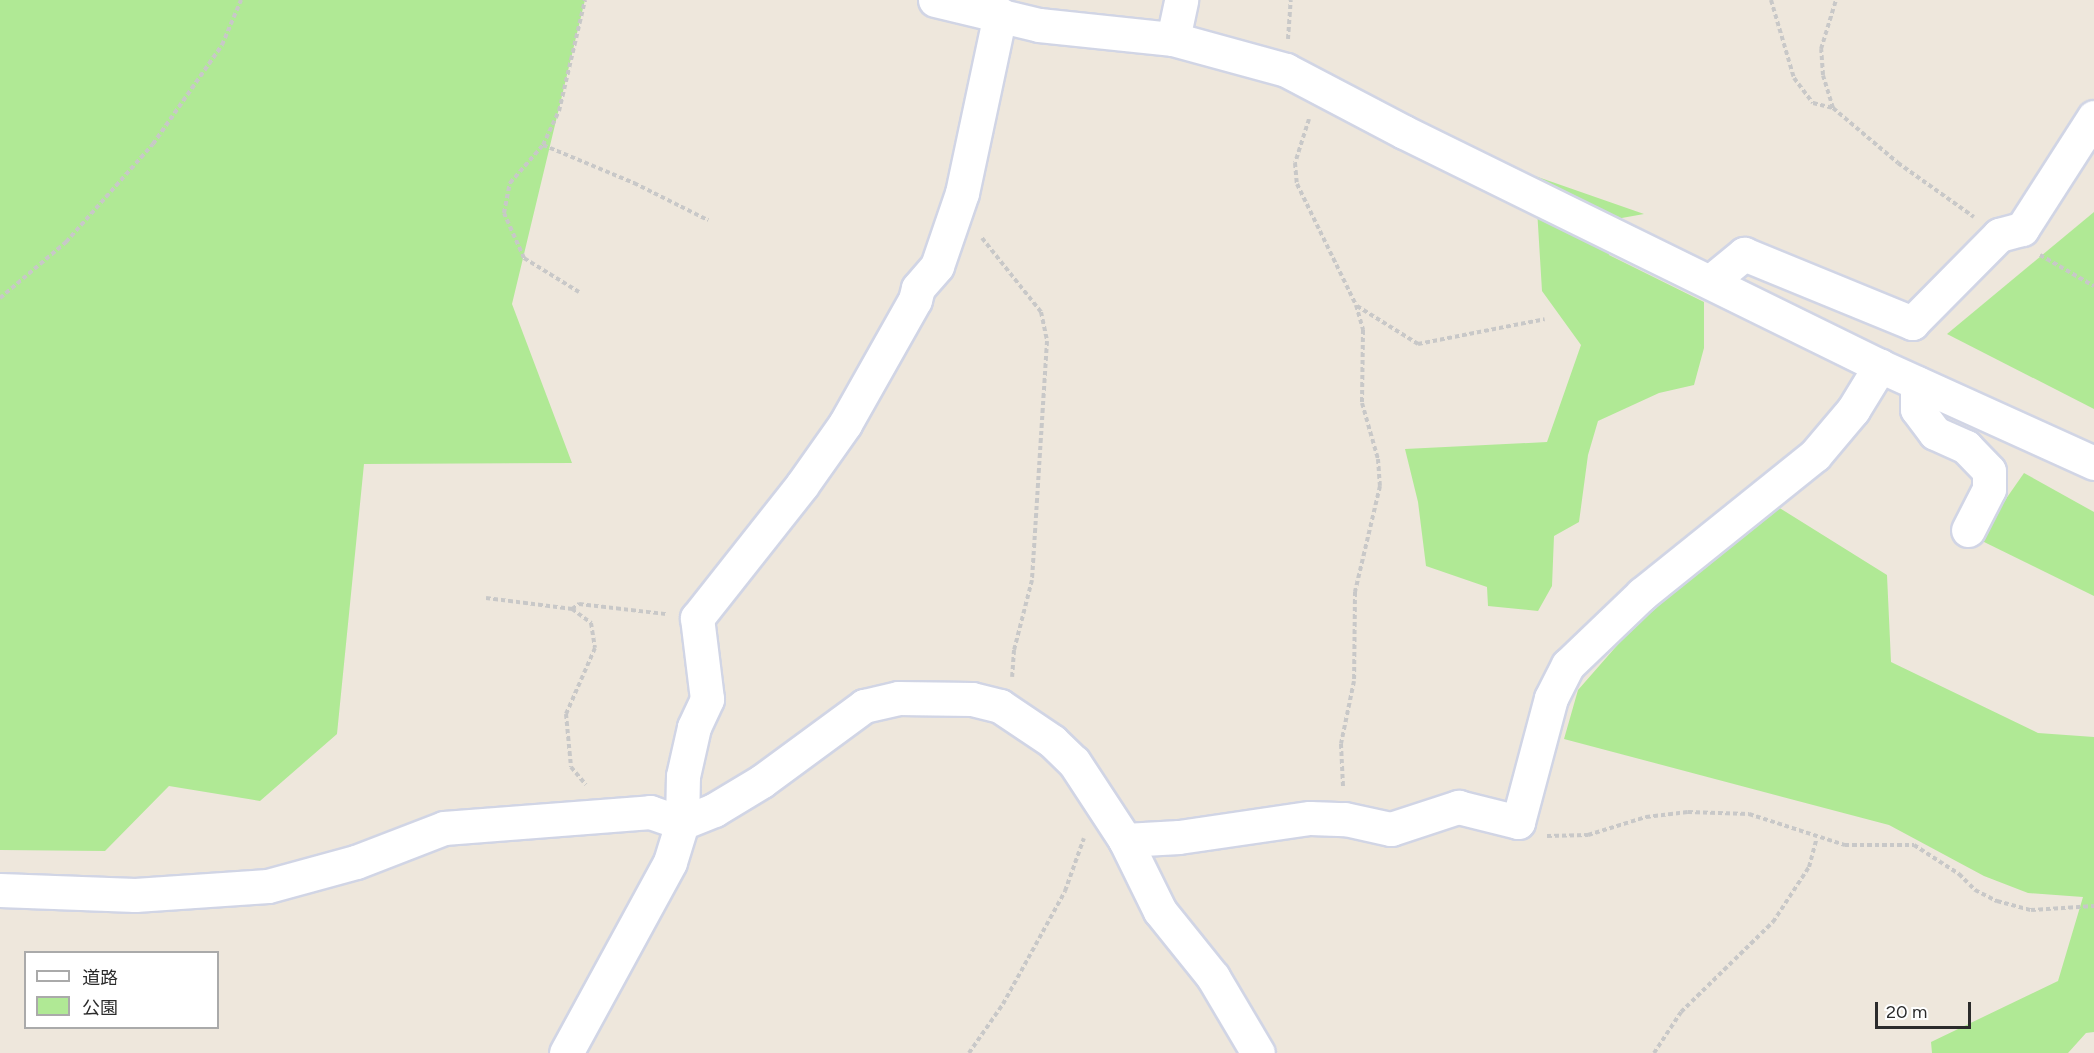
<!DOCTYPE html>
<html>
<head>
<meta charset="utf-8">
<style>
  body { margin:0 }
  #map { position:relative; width:2094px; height:1053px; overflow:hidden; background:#eee7dc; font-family:Figtree,"Noto Sans JP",sans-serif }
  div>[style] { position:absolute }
  .green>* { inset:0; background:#b0e995 }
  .path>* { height:4px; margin-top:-2px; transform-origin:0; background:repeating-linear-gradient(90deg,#c8c8c8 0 4.5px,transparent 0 7.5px) }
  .roads { filter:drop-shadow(2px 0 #d1d5e5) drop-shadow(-2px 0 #d1d5e5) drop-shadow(0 2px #d1d5e5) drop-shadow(0 -2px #d1d5e5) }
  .minor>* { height:33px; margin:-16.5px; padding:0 16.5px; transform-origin:16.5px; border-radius:16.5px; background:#fff }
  span { translate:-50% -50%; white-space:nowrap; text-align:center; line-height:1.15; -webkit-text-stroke:4.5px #fff; paint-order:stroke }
  .legend { position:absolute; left:24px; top:951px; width:195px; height:78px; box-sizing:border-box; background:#fff; border:2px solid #aaa; margin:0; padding:8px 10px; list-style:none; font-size:18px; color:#2b2b2b }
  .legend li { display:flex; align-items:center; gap:12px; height:30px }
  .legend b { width:30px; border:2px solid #aaa }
  .scale { position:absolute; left:1875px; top:1002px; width:96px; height:27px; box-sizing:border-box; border:3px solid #2b2b2b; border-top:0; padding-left:8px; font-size:18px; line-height:21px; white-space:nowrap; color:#2b2b2b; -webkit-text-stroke:4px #fff; paint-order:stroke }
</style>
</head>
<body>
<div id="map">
  <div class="green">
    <div style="clip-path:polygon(0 0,585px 0,512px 304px,572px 463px,364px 464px,337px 734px,260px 801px,169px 786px,105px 851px,0 850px)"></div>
    <div style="clip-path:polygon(1535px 176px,1644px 214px,1605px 221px,1609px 255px,1704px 302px,1704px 348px,1694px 385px,1659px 393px,1598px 421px,1588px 455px,1579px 522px,1554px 536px,1552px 586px,1538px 611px,1488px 606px,1487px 587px,1426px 566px,1418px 502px,1405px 449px,1547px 442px,1581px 345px,1542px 291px)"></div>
    <div style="clip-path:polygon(2094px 212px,2094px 409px,1947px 334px)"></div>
    <div style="clip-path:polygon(2024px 473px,2094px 512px,2094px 596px,1978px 539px)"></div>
    <div style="clip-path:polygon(1778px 507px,1887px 575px,1891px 662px,2038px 733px,2094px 737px,2094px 1032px,2086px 1033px,2068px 1053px,1932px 1053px,1931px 1042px,2058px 981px,2083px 897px,2028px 893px,1984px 876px,1889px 825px,1564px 739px,1578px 690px,1642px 617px)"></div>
  </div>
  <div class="path">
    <div style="left:1771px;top:0;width:81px;rotate:73.6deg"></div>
    <div style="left:1794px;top:78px;width:31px;rotate:53deg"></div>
    <div style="left:1813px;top:103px;width:21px;rotate:14deg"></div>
    <div style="left:1833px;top:108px;width:85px;rotate:40.2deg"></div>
    <div style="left:1898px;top:163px;width:93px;rotate:35.4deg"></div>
    <div style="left:1288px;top:39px;width:39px;rotate:-86deg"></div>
    <div style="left:1833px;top:108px;width:34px;rotate:-107deg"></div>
    <div style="left:1823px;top:75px;width:26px;rotate:-94deg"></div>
    <div style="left:1821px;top:49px;width:51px;rotate:-73deg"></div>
    <div style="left:1309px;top:119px;width:46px;rotate:107.7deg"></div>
    <div style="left:1295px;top:163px;width:21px;rotate:85deg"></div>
    <div style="left:1297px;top:184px;width:135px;rotate:64deg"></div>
    <div style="left:1356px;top:305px;width:26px;rotate:74deg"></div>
    <div style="left:1363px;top:330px;width:73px;rotate:90.8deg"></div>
    <div style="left:1362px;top:403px;width:58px;rotate:74.1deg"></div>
    <div style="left:1378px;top:459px;width:27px;rotate:86deg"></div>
    <div style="left:1380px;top:486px;width:109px;rotate:103.3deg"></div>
    <div style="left:1355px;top:592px;width:89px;rotate:90.6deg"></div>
    <div style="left:1354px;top:681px;width:64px;rotate:101.7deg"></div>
    <div style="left:1341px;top:744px;width:43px;rotate:87.3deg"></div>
    <div style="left:543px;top:145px;width:99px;rotate:22.7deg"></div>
    <div style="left:634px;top:183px;width:83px;rotate:26.6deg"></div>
    <div style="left:982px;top:238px;width:95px;rotate:51.4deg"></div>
    <div style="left:1041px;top:312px;width:30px;rotate:78deg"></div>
    <div style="left:1047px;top:341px;width:239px;rotate:93.6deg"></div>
    <div style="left:1032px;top:580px;width:72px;rotate:104.4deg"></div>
    <div style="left:1014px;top:650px;width:27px;rotate:94deg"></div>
    <div style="left:2040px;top:255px;width:62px;rotate:29.9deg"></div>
    <div style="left:579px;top:292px;width:65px;rotate:-148.3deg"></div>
    <div style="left:524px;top:258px;width:49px;rotate:-114deg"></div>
    <div style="left:504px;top:213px;width:31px;rotate:-79deg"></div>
    <div style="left:510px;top:183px;width:50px;rotate:-49deg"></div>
    <div style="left:543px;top:145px;width:38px;rotate:-65deg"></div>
    <div style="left:559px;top:111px;width:114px;rotate:-76.8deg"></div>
    <div style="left:0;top:298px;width:87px;rotate:-40.3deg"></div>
    <div style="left:66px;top:242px;width:131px;rotate:-48.4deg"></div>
    <div style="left:153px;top:144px;width:121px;rotate:-55.1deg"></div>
    <div style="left:222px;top:45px;width:49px;rotate:-67.1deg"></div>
    <div style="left:1357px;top:306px;width:72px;rotate:31.9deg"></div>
    <div style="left:1418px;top:344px;width:129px;rotate:-11.1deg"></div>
    <div style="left:486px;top:598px;width:87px;rotate:7.3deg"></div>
    <div style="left:572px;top:609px;width:24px;rotate:36deg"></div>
    <div style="left:591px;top:623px;width:25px;rotate:81deg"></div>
    <div style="left:595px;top:648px;width:72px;rotate:113.7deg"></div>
    <div style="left:566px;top:714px;width:53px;rotate:84.6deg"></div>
    <div style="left:571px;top:767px;width:23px;rotate:50deg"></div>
    <div style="left:572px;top:609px;width:9px;rotate:-36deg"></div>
    <div style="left:579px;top:604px;width:88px;rotate:6.6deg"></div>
    <div style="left:1547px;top:836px;width:41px;rotate:-1.4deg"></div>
    <div style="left:1588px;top:835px;width:61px;rotate:-17.2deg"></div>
    <div style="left:1646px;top:817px;width:42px;rotate:-6.8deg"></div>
    <div style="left:1688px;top:812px;width:61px;rotate:1.9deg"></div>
    <div style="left:1749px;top:814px;width:101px;rotate:17.9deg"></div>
    <div style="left:1845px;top:845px;width:69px"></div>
    <div style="left:1914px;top:845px;width:54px;rotate:32.8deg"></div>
    <div style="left:1959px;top:874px;width:23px;rotate:45deg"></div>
    <div style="left:1975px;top:890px;width:25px;rotate:27deg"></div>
    <div style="left:1997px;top:901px;width:35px;rotate:15deg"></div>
    <div style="left:2031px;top:910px;width:63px;rotate:-3.6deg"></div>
    <div style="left:969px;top:1053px;width:60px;rotate:-55.2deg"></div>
    <div style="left:1003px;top:1004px;width:129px;rotate:-61.2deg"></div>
    <div style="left:1065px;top:891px;width:56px;rotate:-70.3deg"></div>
    <div style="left:1654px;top:1053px;width:49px;rotate:-56.6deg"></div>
    <div style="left:1681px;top:1012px;width:129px;rotate:-44.4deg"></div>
    <div style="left:1773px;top:922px;width:66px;rotate:-56.8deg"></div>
    <div style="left:1809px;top:867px;width:30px;rotate:-75deg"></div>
  </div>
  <div class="roads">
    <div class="minor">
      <div style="left:935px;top:0;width:107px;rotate:13.5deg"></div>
      <div style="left:1039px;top:25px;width:135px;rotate:6deg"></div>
      <div style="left:1173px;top:39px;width:117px;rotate:15.3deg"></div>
      <div style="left:1286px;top:70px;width:133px;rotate:27.7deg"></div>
      <div style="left:1404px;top:132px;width:530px;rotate:26.18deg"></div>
      <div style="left:1880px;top:366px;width:235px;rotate:24.4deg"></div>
      <div style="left:1173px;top:39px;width:40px;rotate:-78deg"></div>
      <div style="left:1711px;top:281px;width:43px;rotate:-39.3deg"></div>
      <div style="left:1744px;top:254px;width:182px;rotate:22.3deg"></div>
      <div style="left:1912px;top:323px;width:124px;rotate:-45.3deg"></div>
      <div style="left:1999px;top:235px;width:24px;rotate:-15deg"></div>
      <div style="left:2022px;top:229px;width:133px;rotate:-57.3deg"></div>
      <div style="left:1917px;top:383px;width:26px;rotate:90deg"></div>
      <div style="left:1917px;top:409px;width:30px;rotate:53deg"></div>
      <div style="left:1935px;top:433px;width:34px;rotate:24deg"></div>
      <div style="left:1966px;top:447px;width:33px;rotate:46deg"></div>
      <div style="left:1989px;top:471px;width:18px;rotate:90deg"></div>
      <div style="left:1989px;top:489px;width:46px;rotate:117.1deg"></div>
      <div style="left:1125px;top:840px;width:54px;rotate:-3.2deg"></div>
      <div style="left:1179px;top:837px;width:132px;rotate:-8.3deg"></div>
      <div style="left:1310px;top:818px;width:35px;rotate:2deg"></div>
      <div style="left:1345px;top:819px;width:47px;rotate:12.3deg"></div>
      <div style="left:1391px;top:829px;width:71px;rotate:-18.2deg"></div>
      <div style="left:1458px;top:807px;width:62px;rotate:14deg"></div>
      <div style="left:1518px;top:822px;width:128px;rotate:-75.1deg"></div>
      <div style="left:1551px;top:698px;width:37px;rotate:-63deg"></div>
      <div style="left:1568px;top:665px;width:103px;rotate:-43.8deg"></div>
      <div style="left:1642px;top:594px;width:222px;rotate:-38.8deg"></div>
      <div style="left:1815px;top:455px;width:59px;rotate:-49.8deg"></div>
      <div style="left:1853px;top:410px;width:52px;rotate:-58.5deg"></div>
      <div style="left:0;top:890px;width:135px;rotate:2.1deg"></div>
      <div style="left:135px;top:895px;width:133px;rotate:-3.9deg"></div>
      <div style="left:268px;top:886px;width:91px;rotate:-15.3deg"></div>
      <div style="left:356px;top:862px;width:94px;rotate:-21.1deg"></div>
      <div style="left:444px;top:828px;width:207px;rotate:-4.4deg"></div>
      <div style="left:650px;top:812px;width:34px;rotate:19deg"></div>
      <div style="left:682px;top:823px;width:35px;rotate:-22deg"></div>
      <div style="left:714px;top:810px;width:56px;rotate:-31.1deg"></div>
      <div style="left:762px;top:781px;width:127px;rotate:-36.3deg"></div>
      <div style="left:864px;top:706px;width:35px;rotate:-13deg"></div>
      <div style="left:898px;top:698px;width:74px;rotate:0.8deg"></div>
      <div style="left:972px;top:699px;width:29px;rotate:14deg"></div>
      <div style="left:1000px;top:706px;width:63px;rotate:33.9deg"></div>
      <div style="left:1052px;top:741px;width:30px;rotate:44deg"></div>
      <div style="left:1074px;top:762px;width:93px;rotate:56.8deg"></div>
      <div style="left:1125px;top:840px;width:79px;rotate:63.8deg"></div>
      <div style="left:1160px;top:911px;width:85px;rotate:51.2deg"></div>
      <div style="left:1213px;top:977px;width:88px;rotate:59.4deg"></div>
      <div style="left:566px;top:1053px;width:217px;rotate:-61.4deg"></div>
      <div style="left:670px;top:862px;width:41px;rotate:-72.9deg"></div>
      <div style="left:682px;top:823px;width:47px;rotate:-88.8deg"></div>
      <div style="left:683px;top:776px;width:50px;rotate:-77.3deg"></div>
      <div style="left:694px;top:727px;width:31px;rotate:-65deg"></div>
      <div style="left:707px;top:699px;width:82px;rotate:-97deg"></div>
      <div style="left:697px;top:618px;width:169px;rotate:-51.7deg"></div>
      <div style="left:802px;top:485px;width:75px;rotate:-54.8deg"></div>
      <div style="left:845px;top:424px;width:142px;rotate:-60.6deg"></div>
      <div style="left:915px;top:300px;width:12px;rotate:-76deg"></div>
      <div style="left:918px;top:288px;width:29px;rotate:-49deg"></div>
      <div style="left:937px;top:266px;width:77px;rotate:-71.1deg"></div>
      <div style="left:962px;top:193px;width:183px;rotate:-78deg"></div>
    </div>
  </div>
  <ul class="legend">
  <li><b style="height:8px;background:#fff"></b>道路</li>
  <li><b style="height:16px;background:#b0e995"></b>公園</li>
  </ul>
  <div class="scale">20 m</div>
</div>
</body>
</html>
